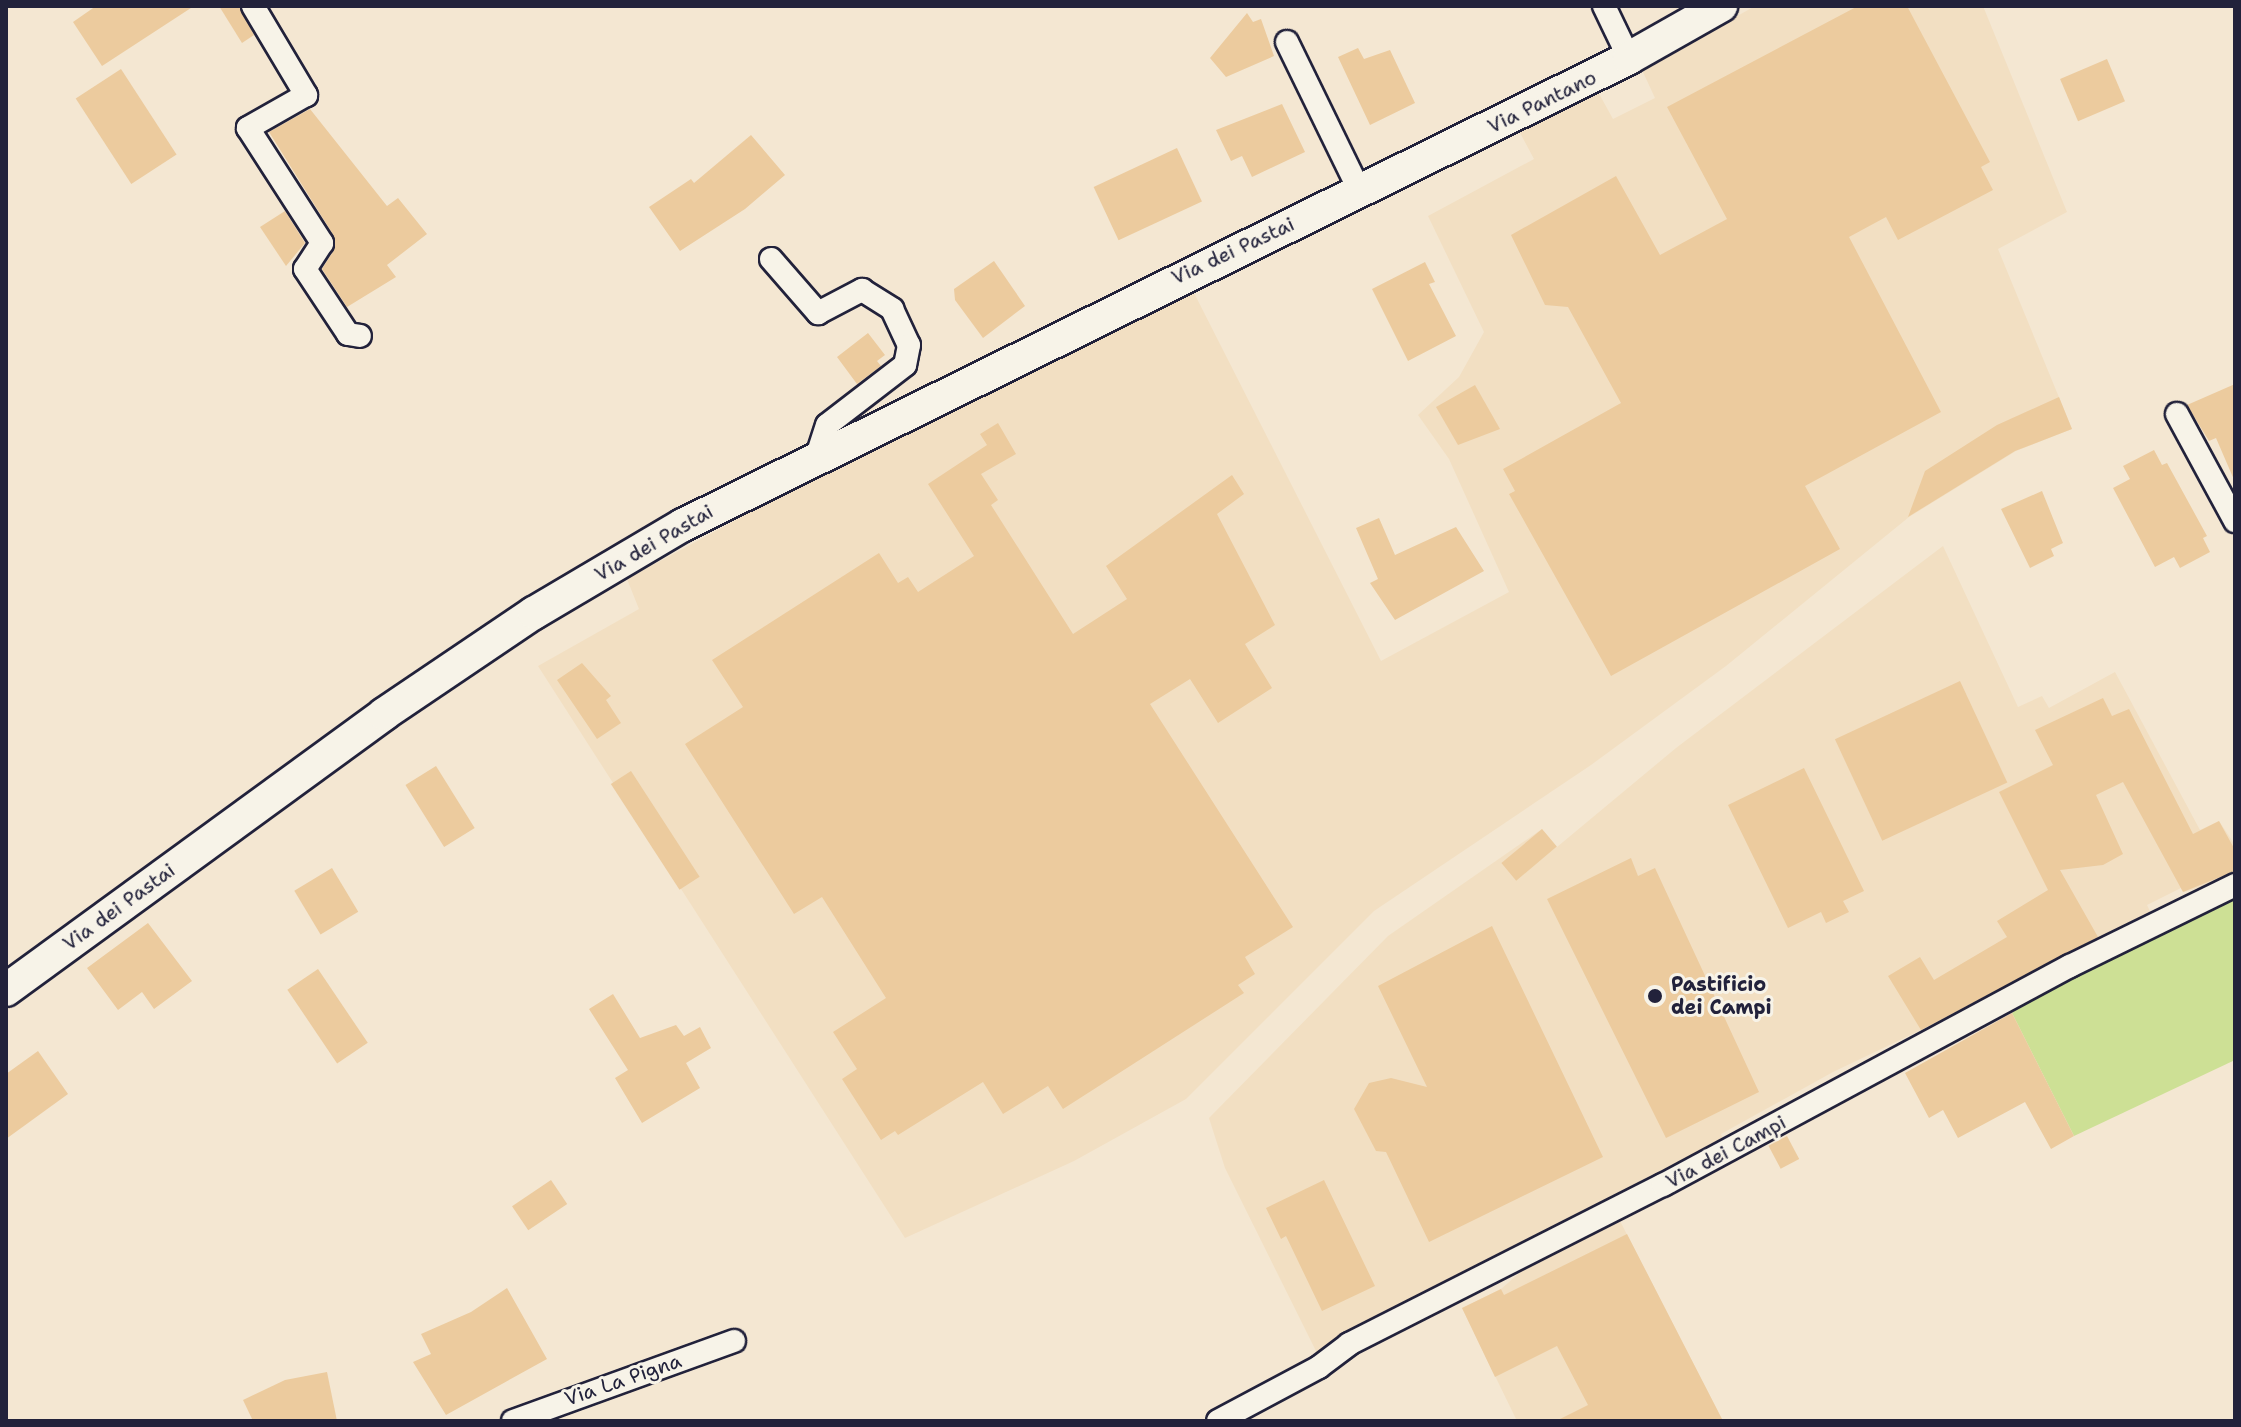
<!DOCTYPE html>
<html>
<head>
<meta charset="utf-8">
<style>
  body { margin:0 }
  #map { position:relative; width:2241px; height:1427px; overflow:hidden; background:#f4e7d2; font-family:"Shantell Sans",sans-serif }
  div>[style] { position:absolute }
  .built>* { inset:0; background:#f2dfc2 }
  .green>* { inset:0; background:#cde095 }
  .building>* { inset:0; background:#eccb9e; transform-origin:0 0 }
  .roads { filter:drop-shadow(2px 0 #22223b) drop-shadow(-2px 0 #22223b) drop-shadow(0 2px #22223b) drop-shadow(0 -2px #22223b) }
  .street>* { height:22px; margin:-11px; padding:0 11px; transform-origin:11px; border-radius:11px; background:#f7f3e8 }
  .secondary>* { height:32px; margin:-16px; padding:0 16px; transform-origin:16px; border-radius:16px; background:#f7f3e8 }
  .dots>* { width:22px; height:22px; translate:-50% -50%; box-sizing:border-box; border:4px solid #f7f3e8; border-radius:50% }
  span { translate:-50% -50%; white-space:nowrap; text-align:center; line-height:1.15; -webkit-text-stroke:6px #f7f3e8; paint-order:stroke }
  .street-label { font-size:20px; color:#22223b }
  .poi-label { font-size:20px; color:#22223b; font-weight:700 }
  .left { translate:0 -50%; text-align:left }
  .frame { position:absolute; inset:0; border:8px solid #22223b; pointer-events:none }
</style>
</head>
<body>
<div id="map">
  <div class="built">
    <div style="clip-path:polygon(1755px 6px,1983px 6px,2067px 212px,1998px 249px,2072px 429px,2016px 451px,1909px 517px,1726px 666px,1591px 765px,1374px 911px,1186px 1099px,1074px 1161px,905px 1238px,538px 666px,639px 609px,627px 579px,962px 398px,1191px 287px,1381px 661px,1509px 592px,1449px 459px,1418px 415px,1459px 377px,1484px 332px,1428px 216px,1534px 159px,1519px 131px,1597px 90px,1613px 119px,1655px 98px,1642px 70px)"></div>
    <div style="clip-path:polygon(1943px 546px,2018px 707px,2042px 696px,2049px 708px,2115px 672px,2200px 830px,2219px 821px,2235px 845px,2235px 878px,2184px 892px,2181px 888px,2147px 905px,2154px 920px,1951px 1026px,1946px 1018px,1833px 1072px,1721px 1134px,1724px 1142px,1317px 1353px,1225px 1168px,1209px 1118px,1388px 936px,1542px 829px,1557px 847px,1676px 748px)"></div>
    <div style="clip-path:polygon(1620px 1221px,1723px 1421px,1517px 1421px,1462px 1308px,1501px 1289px,1532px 1262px)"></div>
  </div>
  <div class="green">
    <div style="clip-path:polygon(2235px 895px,2235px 1060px,2074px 1136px,2012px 1013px,2034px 992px)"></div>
  </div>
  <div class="building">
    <div style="clip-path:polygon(96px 6px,194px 6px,102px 66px,73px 22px)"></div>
    <div style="clip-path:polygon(219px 6px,239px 6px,254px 35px,242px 43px)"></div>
    <div style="clip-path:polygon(1858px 6px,1907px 6px,1990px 162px,1981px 167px,1993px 190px,1898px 240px,1886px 217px,1849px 237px,1941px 412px,1805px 486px,1840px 549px,1611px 676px,1509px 494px,1515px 491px,1503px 469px,1621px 403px,1568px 307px,1545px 305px,1511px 235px,1616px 176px,1660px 255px,1727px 219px,1667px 107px)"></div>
    <div style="clip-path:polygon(1247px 13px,1253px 22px,1261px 19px,1274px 56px,1226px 77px,1210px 58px)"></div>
    <div style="clip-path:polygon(1358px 48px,1364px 59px,1390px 50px,1415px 103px,1370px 125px,1338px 57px)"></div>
    <div style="left:2107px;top:59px;width:46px;height:51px;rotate:67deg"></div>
    <div style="left:121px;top:69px;width:102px;height:54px;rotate:57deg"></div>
    <div style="clip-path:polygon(1282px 104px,1305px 152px,1252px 177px,1242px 156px,1231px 161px,1216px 130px)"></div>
    <div style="clip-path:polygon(310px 109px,387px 206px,398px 198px,427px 234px,387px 265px,396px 277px,347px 307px,322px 269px,334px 250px,334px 236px,269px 132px)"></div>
    <div style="clip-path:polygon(751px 135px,785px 175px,745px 209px,680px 251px,649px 207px,691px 179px,694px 183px)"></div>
    <div style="left:1177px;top:148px;width:59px;height:92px;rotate:65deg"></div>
    <div style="clip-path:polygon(285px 211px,305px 243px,286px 266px,260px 227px)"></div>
    <div style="clip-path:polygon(994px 261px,1025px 306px,983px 338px,955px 300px,954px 289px)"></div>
    <div style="clip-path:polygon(1425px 262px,1435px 282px,1429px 284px,1456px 336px,1408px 361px,1372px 289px)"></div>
    <div style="clip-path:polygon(868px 333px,885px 355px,877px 361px,881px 366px,857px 384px,837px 357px)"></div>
    <div style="clip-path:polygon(2235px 384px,2235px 482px,2216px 438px,2209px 441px,2187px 405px)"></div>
    <div style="clip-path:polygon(1475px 385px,1500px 429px,1458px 445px,1436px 407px)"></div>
    <div style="clip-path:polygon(2059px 397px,2072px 429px,2015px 451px,1908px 517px,1925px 471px,1997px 425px)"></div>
    <div style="clip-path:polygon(998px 423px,1016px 454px,981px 474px,998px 500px,991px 505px,1073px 634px,1127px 599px,1106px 566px,1232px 475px,1244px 494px,1217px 514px,1275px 625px,1245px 644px,1272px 688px,1218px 723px,1190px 679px,1150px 704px,1293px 927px,1245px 957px,1255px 974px,1238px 985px,1244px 993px,1063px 1109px,1048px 1086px,1003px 1114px,983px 1082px,898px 1135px,895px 1131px,881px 1140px,842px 1079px,857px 1069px,833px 1032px,886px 998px,822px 897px,794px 914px,685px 744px,743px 707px,712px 660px,879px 553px,898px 583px,908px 577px,918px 592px,974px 556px,928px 484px,987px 445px,980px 434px)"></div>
    <div style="clip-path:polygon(2154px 450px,2162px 465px,2167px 463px,2207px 536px,2203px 538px,2210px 552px,2180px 568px,2174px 557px,2155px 567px,2113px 488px,2130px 479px,2123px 466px)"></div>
    <div style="clip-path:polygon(2042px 491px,2063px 543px,2051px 549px,2054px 556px,2030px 568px,2001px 509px)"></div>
    <div style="clip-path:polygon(1379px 518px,1395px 555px,1456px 527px,1484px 571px,1395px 620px,1370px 583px,1378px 579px,1356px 528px)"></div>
    <div style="clip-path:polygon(582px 663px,611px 696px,606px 700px,621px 723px,597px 739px,557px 680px)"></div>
    <div style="left:1960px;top:681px;width:112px;height:138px;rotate:65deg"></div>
    <div style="clip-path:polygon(2103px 698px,2112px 716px,2129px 709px,2193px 834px,2219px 821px,2235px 850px,2235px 871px,2183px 892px,2123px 782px,2096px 795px,2123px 854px,2103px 865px,2060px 870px,2098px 937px,1921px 1030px,1888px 976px,1920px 957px,1934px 980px,2007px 937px,1997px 921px,2048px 890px,1999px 792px,2053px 765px,2035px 730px)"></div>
    <div style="left:436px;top:766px;width:73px;height:36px;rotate:58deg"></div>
    <div style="clip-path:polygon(1804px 768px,1864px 891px,1843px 901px,1849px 912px,1826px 923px,1821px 912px,1788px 928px,1728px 805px)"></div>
    <div style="left:631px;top:771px;width:126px;height:24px;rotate:57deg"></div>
    <div style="left:1542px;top:829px;width:23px;height:53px;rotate:50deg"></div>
    <div style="clip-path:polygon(1631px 858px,1638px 876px,1655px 868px,1759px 1092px,1666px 1138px,1547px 899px)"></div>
    <div style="left:332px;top:868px;width:51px;height:44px;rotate:59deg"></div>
    <div style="clip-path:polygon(148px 923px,192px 981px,154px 1009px,142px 992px,118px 1010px,87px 968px)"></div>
    <div style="clip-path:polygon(1492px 926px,1603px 1157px,1429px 1242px,1386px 1152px,1376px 1151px,1354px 1109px,1369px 1083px,1391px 1078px,1427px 1087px,1378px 986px)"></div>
    <div style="left:318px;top:969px;width:89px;height:37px;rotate:56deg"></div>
    <div style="clip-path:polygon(613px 994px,640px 1038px,676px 1025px,684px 1036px,700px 1027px,711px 1048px,686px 1063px,700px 1088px,642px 1123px,615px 1078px,628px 1070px,589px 1009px)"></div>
    <div style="clip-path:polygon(2012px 1013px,2074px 1136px,2051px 1149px,2025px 1102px,1958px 1138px,1943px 1110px,1929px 1118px,1905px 1073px)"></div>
    <div style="clip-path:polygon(38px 1051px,68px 1094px,6px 1139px,6px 1074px)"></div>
    <div style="left:1787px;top:1136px;width:26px;height:21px;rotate:62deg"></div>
    <div style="left:551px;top:1180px;width:29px;height:47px;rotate:56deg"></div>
    <div style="clip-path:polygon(1324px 1180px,1375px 1286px,1322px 1311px,1286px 1236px,1281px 1239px,1266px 1208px)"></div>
    <div style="clip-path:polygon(1627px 1234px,1723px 1421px,1556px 1421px,1588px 1405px,1557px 1346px,1495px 1377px,1462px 1308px,1501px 1289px,1504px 1295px)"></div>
    <div style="clip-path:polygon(507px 1288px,547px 1359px,446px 1415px,413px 1362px,431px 1354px,421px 1334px,471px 1312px)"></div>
    <div style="clip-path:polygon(327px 1372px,337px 1421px,253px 1421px,243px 1400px,285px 1380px)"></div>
  </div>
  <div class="roads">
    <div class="street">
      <div style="left:253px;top:6px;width:104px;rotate:59.2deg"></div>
      <div style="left:306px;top:95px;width:67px;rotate:150.4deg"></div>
      <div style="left:248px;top:128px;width:137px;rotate:57.2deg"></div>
      <div style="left:322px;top:243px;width:31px;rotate:123deg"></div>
      <div style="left:305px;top:269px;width:78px;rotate:56.5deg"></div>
      <div style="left:348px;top:334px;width:12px;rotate:9deg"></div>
      <div style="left:1604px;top:6px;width:58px;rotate:64.3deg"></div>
      <div style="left:1287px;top:42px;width:167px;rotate:64deg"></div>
      <div style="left:771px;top:259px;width:72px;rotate:49deg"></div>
      <div style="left:818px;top:313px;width:50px;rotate:-27.6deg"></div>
      <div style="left:862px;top:290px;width:36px;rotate:32deg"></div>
      <div style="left:892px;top:309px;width:40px;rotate:65deg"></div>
      <div style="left:909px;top:345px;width:20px;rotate:101deg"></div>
      <div style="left:905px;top:365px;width:98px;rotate:142.4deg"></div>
      <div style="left:827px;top:425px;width:33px;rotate:108deg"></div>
      <div style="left:2177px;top:414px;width:122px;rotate:61.5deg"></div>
      <div style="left:513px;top:1421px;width:235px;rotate:-19.9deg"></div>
      <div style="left:1218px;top:1421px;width:115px;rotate:-28.1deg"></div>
      <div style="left:1319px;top:1367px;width:38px;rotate:-37deg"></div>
      <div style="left:1349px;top:1344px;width:352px;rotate:-26.9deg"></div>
      <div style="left:1663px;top:1185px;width:462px;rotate:-28.3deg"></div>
      <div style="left:2070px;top:966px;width:184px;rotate:-26.1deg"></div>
    </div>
    <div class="secondary">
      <div style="left:6px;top:990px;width:468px;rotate:-36.1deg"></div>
      <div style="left:384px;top:714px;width:181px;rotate:-34deg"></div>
      <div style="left:534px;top:613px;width:173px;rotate:-30.6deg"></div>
      <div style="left:683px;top:525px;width:1055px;rotate:-26.27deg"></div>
      <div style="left:1629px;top:58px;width:106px;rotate:-29.5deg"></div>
    </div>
  </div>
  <div class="dots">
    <div style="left:1655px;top:996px;background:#22223b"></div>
  </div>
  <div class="street-label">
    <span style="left:1542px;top:102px;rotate:-26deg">Via Pantano</span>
    <span style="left:1233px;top:251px;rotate:-25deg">Via dei Pastai</span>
    <span style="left:654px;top:543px;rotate:-30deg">Via dei Pastai</span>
    <span style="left:119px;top:907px;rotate:-36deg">Via dei Pastai</span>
    <span style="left:1726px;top:1152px;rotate:-28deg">Via dei Campi</span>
    <span style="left:623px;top:1380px;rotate:-19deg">Via La Pigna</span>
  </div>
  <div class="poi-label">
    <span class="left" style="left:1671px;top:996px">Pastificio<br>dei Campi</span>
  </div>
  <div class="frame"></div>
</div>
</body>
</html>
